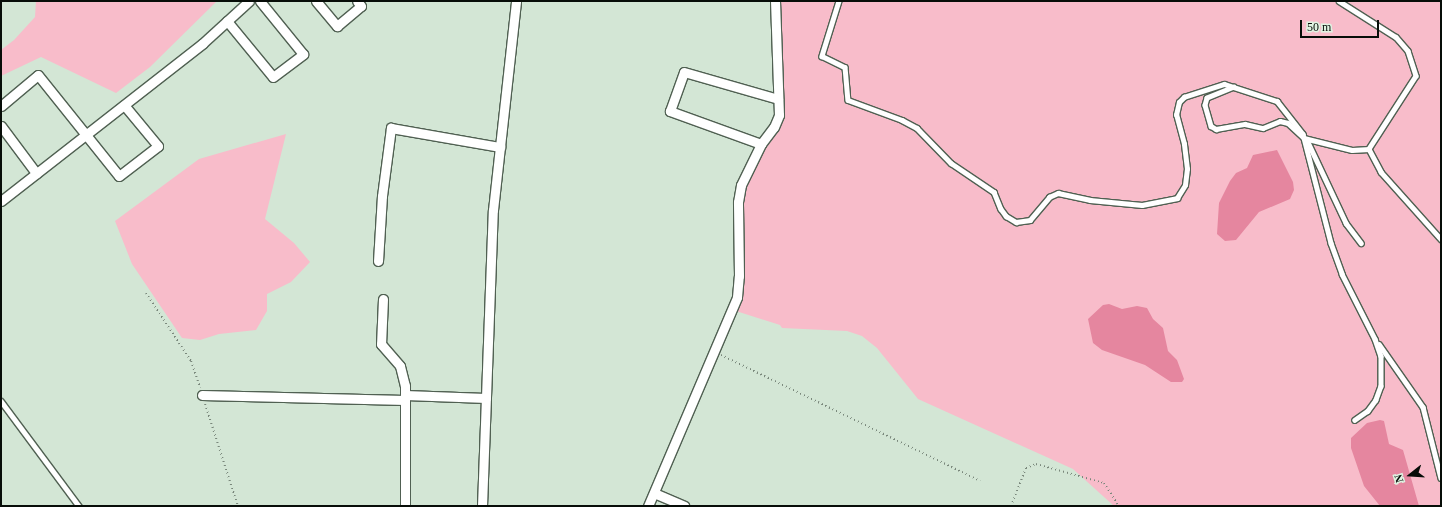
<!DOCTYPE html>
<html>
<head>
<meta charset="utf-8">
<style>
  body { margin:0 }
  #map { position:relative; width:1442px; height:507px; overflow:hidden; background:#d3e6d5; font-family:Georgia,serif }
  div>[style] { position:absolute }
  .green>* { inset:0; background:#f8bcca }
  .water>* { inset:0; background:#e5869f }
  .path>* { height:2px; margin-top:-1px; transform-origin:0; background:repeating-linear-gradient(90deg,#79877b 0 1px,transparent 0 4px) }
  .roads { filter:drop-shadow(1px 0 #506052) drop-shadow(-1px 0 #506052) drop-shadow(0 1px #506052) drop-shadow(0 -1px #506052) }
  .service>* { height:4.5px; margin:-2.25px; padding:0 2.25px; transform-origin:2.25px; border-radius:2.25px; background:#fff }
  .minor>* { height:9px; margin:-4.5px; padding:0 4.5px; transform-origin:4.5px; border-radius:4.5px; background:#fff }
  span { translate:-50% -50%; white-space:nowrap; text-align:center; line-height:1.15; -webkit-text-stroke:3px #e0f3e2; paint-order:stroke }
  .frame { position:absolute; inset:0; border:2px solid #070d08; pointer-events:none }
  .north { position:absolute; left:1390px; top:455px; width:40px; height:40px; -webkit-text-stroke:3px #e0f3e2; paint-order:stroke; rotate:253deg; font-size:11px; font-weight:700; line-height:16px; text-align:center; color:#070d08 }
  .north::after { content:''; display:block; margin:auto; width:14px; height:18px; background:#070d08; clip-path:polygon(50% 0,100% 100%,50% 72%,0 100%) }
  .scale { position:absolute; left:1300px; top:20px; width:79px; height:18px; box-sizing:border-box; border:2px solid #070d08; border-top:0; padding-left:5px; font-size:12px; line-height:14px; white-space:nowrap; color:#070d08; -webkit-text-stroke:3px #e0f3e2; paint-order:stroke }
</style>
</head>
<body>
<div id="map">
  <div class="green">
    <div style="clip-path:polygon(36px 1px,217px 1px,150px 67px,116px 93px,41px 57px,1px 76px,1px 50px,14px 40px,35px 17px)"></div>
    <div style="clip-path:polygon(779px 1px,1441px 1px,1441px 506px,1114px 506px,1073px 469px,918px 399px,877px 348px,862px 336px,847px 331px,782px 328px,780px 325px,736px 311px,737px 223px,747px 180px,782px 121px)"></div>
    <div style="clip-path:polygon(286px 134px,265px 219px,294px 243px,310px 262px,291px 282px,267px 294px,267px 311px,256px 330px,219px 334px,200px 340px,182px 338px,132px 264px,115px 221px,199px 159px)"></div>
  </div>
  <div class="water">
    <div style="clip-path:polygon(1277px 150px,1293px 182px,1294px 190px,1290px 199px,1259px 212px,1236px 240px,1225px 241px,1217px 234px,1219px 203px,1230px 181px,1236px 173px,1247px 168px,1253px 155px)"></div>
    <div style="clip-path:polygon(1109px 304px,1122px 309px,1137px 306px,1147px 308px,1153px 319px,1163px 328px,1168px 351px,1177px 360px,1184px 379px,1182px 382px,1171px 382px,1145px 365px,1102px 350px,1093px 343px,1088px 319px,1103px 305px)"></div>
    <div style="clip-path:polygon(1380px 420px,1384px 421px,1389px 444px,1403px 450px,1419px 506px,1380px 506px,1364px 486px,1351px 448px,1351px 438px,1367px 423px)"></div>
  </div>
  <div class="path">
    <div style="left:146px;top:293px;width:82px;rotate:56.5deg"></div>
    <div style="left:191px;top:361px;width:28px;rotate:71deg"></div>
    <div style="left:721px;top:355px;width:288px;rotate:25.9deg"></div>
    <div style="left:205px;top:404px;width:107px;rotate:72.1deg"></div>
    <div style="left:1011px;top:506px;width:41px;rotate:-68.5deg"></div>
    <div style="left:1026px;top:468px;width:11px;rotate:-22deg"></div>
    <div style="left:1036px;top:464px;width:71px;rotate:15.6deg"></div>
    <div style="left:1104px;top:483px;width:27px;rotate:57deg"></div>
  </div>
  <div class="roads">
    <div class="service">
      <div style="left:839px;top:1px;width:58px;rotate:107.2deg"></div>
      <div style="left:822px;top:56px;width:25px;rotate:26deg"></div>
      <div style="left:845px;top:67px;width:33px;rotate:85deg"></div>
      <div style="left:848px;top:100px;width:58px;rotate:20.3deg"></div>
      <div style="left:902px;top:120px;width:17px;rotate:28deg"></div>
      <div style="left:917px;top:128px;width:49px;rotate:45.8deg"></div>
      <div style="left:951px;top:163px;width:52px;rotate:34deg"></div>
      <div style="left:994px;top:192px;width:18px;rotate:68deg"></div>
      <div style="left:1001px;top:209px;width:9px;rotate:54deg"></div>
      <div style="left:1006px;top:216px;width:12px;rotate:31deg"></div>
      <div style="left:1016px;top:222px;width:14px;rotate:-8deg"></div>
      <div style="left:1030px;top:220px;width:30px;rotate:-50deg"></div>
      <div style="left:1049px;top:197px;width:10px;rotate:-24deg"></div>
      <div style="left:1058px;top:193px;width:33px;rotate:12deg"></div>
      <div style="left:1090px;top:200px;width:52px;rotate:5.5deg"></div>
      <div style="left:1142px;top:205px;width:36px;rotate:-11deg"></div>
      <div style="left:1177px;top:198px;width:15px;rotate:-58deg"></div>
      <div style="left:1185px;top:185px;width:16px;rotate:-83deg"></div>
      <div style="left:1187px;top:169px;width:25px;rotate:-97deg"></div>
      <div style="left:1184px;top:144px;width:30px;rotate:-105deg"></div>
      <div style="left:1176px;top:115px;width:13px;rotate:-77deg"></div>
      <div style="left:1179px;top:102px;width:7px;rotate:-45deg"></div>
      <div style="left:1184px;top:97px;width:42px;rotate:-18deg"></div>
      <div style="left:1224px;top:84px;width:56px;rotate:17.8deg"></div>
      <div style="left:1277px;top:101px;width:42px;rotate:51.8deg"></div>
      <div style="left:1303px;top:134px;width:113px;rotate:75.6deg"></div>
      <div style="left:1331px;top:243px;width:33px;rotate:70deg"></div>
      <div style="left:1342px;top:274px;width:73px;rotate:63.1deg"></div>
      <div style="left:1375px;top:339px;width:18px;rotate:71deg"></div>
      <div style="left:1381px;top:356px;width:30px;rotate:90deg"></div>
      <div style="left:1381px;top:386px;width:15px;rotate:110deg"></div>
      <div style="left:1376px;top:400px;width:14px;rotate:126deg"></div>
      <div style="left:1368px;top:411px;width:16px;rotate:145deg"></div>
      <div style="left:1339px;top:1px;width:67px;rotate:32.3deg"></div>
      <div style="left:1396px;top:37px;width:18px;rotate:49deg"></div>
      <div style="left:1408px;top:51px;width:26px;rotate:72deg"></div>
      <div style="left:1416px;top:76px;width:87px;rotate:122.8deg"></div>
      <div style="left:1234px;top:87px;width:29px;rotate:158deg"></div>
      <div style="left:1207px;top:98px;width:7px;rotate:106deg"></div>
      <div style="left:1205px;top:105px;width:22px;rotate:74deg"></div>
      <div style="left:1211px;top:126px;width:6px;rotate:31deg"></div>
      <div style="left:1216px;top:129px;width:29px;rotate:-10deg"></div>
      <div style="left:1245px;top:124px;width:18px;rotate:13deg"></div>
      <div style="left:1263px;top:128px;width:18px;rotate:-22deg"></div>
      <div style="left:1280px;top:121px;width:8px;rotate:14deg"></div>
      <div style="left:1288px;top:123px;width:22px;rotate:43deg"></div>
      <div style="left:1304px;top:138px;width:49px;rotate:14deg"></div>
      <div style="left:1352px;top:150px;width:17px;rotate:-3deg"></div>
      <div style="left:1369px;top:149px;width:26px;rotate:62deg"></div>
      <div style="left:1381px;top:172px;width:90px;rotate:48.2deg"></div>
      <div style="left:1307px;top:140px;width:92px;rotate:64.8deg"></div>
      <div style="left:1346px;top:223px;width:25px;rotate:53deg"></div>
      <div style="left:1379px;top:344px;width:77px;rotate:55.1deg"></div>
      <div style="left:1423px;top:407px;width:73px;rotate:75.8deg"></div>
      <div style="left:1px;top:401px;width:131px;rotate:53.4deg"></div>
    </div>
    <div class="minor">
      <div style="left:316px;top:1px;width:33px;rotate:50deg"></div>
      <div style="left:337px;top:26px;width:31px;rotate:-40deg"></div>
      <div style="left:361px;top:6px;width:6px;rotate:-129deg"></div>
      <div style="left:227px;top:21px;width:72px;rotate:50.6deg"></div>
      <div style="left:273px;top:77px;width:38px;rotate:-37deg"></div>
      <div style="left:303px;top:54px;width:68px;rotate:-129.1deg"></div>
      <div style="left:1px;top:106px;width:48px;rotate:-40deg"></div>
      <div style="left:38px;top:75px;width:129px;rotate:51.3deg"></div>
      <div style="left:119px;top:176px;width:49px;rotate:-37.6deg"></div>
      <div style="left:158px;top:146px;width:53px;rotate:-129.7deg"></div>
      <div style="left:1px;top:126px;width:59px;rotate:53.3deg"></div>
      <div style="left:761px;top:144px;width:97px;rotate:-160.1deg"></div>
      <div style="left:670px;top:111px;width:41px;rotate:-70.3deg"></div>
      <div style="left:684px;top:72px;width:98px;rotate:16deg"></div>
      <div style="left:1px;top:201px;width:256px;rotate:-38deg"></div>
      <div style="left:203px;top:43px;width:62px;rotate:-42.4deg"></div>
      <div style="left:378px;top:261px;width:65px;rotate:-86.5deg"></div>
      <div style="left:382px;top:196px;width:69px;rotate:-82.5deg"></div>
      <div style="left:391px;top:128px;width:111px;rotate:9.9deg"></div>
      <div style="left:383px;top:299px;width:45px;rotate:92.5deg"></div>
      <div style="left:381px;top:344px;width:29px;rotate:49deg"></div>
      <div style="left:400px;top:366px;width:21px;rotate:76deg"></div>
      <div style="left:405px;top:386px;width:120px;rotate:90deg"></div>
      <div style="left:202px;top:395px;width:203px;rotate:1.4deg"></div>
      <div style="left:405px;top:395px;width:81px;rotate:2.1deg"></div>
      <div style="left:654px;top:493px;width:33px;rotate:23deg"></div>
      <div style="left:482px;top:506px;width:296px;rotate:-87.9deg"></div>
      <div style="left:493px;top:210px;width:210px;rotate:-83.7deg"></div>
      <div style="left:648px;top:506px;width:227px;rotate:-66.9deg"></div>
      <div style="left:737px;top:297px;width:21px;rotate:-85deg"></div>
      <div style="left:739px;top:276px;width:74px;rotate:-90.8deg"></div>
      <div style="left:738px;top:202px;width:17px;rotate:-80deg"></div>
      <div style="left:741px;top:185px;width:46px;rotate:-64deg"></div>
      <div style="left:761px;top:144px;width:21px;rotate:-53deg"></div>
      <div style="left:774px;top:127px;width:13px;rotate:-67deg"></div>
      <div style="left:779px;top:115px;width:114px;rotate:-92deg"></div>
    </div>
  </div>
  <div class="frame"></div>
  <div class="north">N</div>
  <div class="scale">50 m</div>
</div>
</body>
</html>
